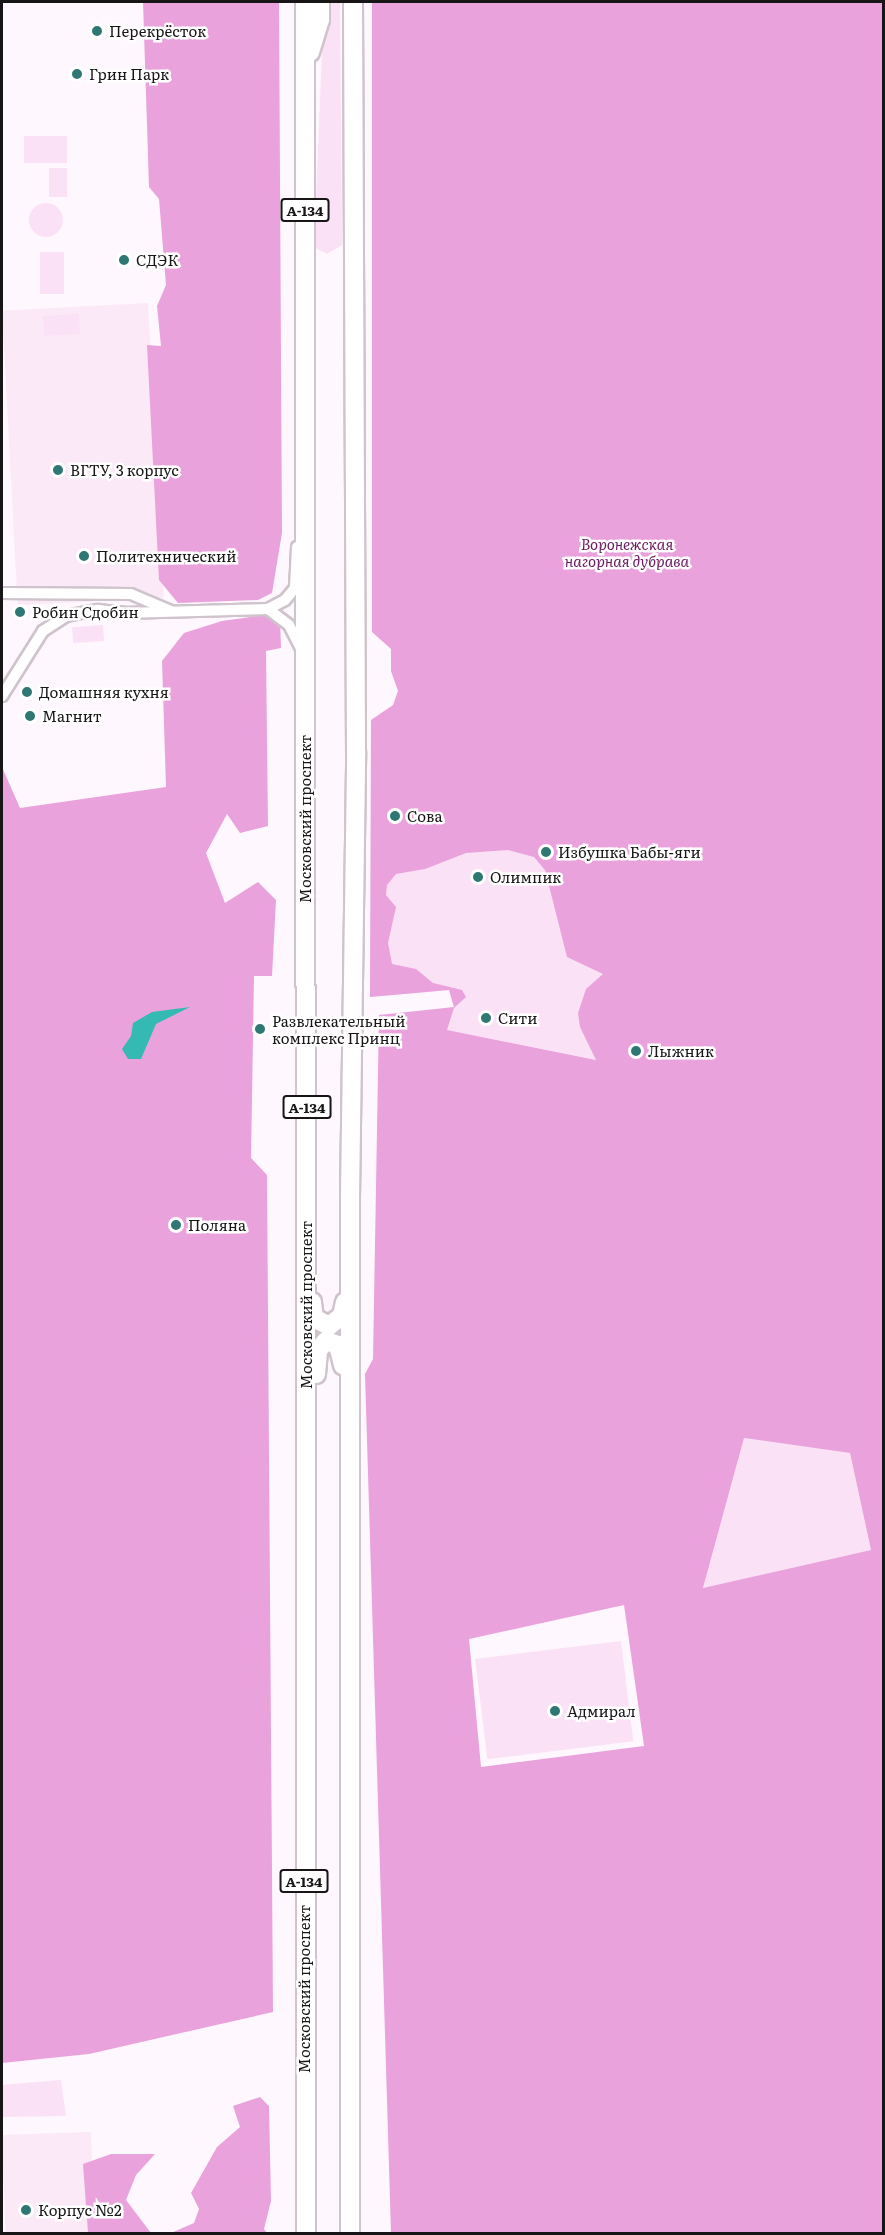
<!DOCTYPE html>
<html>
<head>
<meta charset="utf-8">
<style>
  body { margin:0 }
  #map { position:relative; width:885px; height:2235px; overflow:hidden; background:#fef7fd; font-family:Literata,serif }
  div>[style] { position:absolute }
  .built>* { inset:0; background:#fbe9f7; transform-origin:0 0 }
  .green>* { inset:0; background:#fae1f5; transform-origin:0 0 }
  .round { border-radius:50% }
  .forest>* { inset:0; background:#e9a2db }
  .water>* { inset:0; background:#35bab3 }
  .roads { filter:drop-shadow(2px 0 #cfc4cc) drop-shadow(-2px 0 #cfc4cc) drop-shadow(0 2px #cfc4cc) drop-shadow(0 -2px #cfc4cc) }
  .street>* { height:10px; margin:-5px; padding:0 5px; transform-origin:5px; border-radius:5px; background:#fff }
  .highway>* { height:18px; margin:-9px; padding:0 9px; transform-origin:9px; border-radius:9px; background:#fff }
  .dots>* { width:16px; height:16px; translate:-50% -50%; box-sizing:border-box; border:3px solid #fff; border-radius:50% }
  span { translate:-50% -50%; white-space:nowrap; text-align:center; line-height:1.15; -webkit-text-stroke:5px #fff; paint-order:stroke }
  .shield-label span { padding:2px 4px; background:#fff; border:2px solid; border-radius:4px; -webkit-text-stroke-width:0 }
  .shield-label { font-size:14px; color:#181517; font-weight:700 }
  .poi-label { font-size:15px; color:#181517 }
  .left { translate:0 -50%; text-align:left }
  .park-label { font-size:15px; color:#6b1960; font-style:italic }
  .street-label { font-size:15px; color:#181517 }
  .frame { position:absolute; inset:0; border:3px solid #181517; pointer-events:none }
</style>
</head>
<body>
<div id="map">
  <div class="built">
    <div style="left:148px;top:303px;width:295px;height:146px;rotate:87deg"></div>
    <div style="left:91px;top:2132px;width:101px;height:89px;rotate:88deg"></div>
  </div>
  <div class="green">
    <div style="clip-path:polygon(324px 2px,340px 2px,342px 245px,327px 254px,314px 247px)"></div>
    <div style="left:24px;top:136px;width:43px;height:27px"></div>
    <div style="left:49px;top:168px;width:18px;height:29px"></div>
    <div class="round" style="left:29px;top:203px;width:34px;height:34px"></div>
    <div style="left:40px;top:252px;width:24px;height:42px"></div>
    <div style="left:79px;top:314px;width:20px;height:36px;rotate:87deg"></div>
    <div style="left:103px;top:625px;width:16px;height:31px;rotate:86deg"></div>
    <div style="clip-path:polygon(416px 753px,608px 915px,597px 1060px,446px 1030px,454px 1008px,449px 990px,370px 997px,372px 755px)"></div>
    <div style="clip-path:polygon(744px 1438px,850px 1453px,871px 1550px,703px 1589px)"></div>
    <div style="left:621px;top:1641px;width:101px;height:147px;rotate:83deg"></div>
    <div style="clip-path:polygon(61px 2080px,66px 2116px,2px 2117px,2px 2085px)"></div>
  </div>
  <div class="forest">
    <div style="clip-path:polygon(143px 2px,279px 2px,282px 533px,272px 593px,258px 600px,178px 603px,159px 580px,147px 345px,161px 346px,157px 306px,166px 285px,159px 199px,149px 187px)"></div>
    <div style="clip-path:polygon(evenodd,372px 2px,883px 2px,883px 2233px,391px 2233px,365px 1374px,373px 1359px,379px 1015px,454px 1007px,449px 990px,370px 997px,371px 720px,393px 705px,398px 691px,391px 671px,391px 649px,372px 632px,372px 2px,508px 850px,534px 857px,545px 870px,567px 957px,603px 974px,586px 989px,578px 1013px,580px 1027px,596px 1060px,447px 1030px,454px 1008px,466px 997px,462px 990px,433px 983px,416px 969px,392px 964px,388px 943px,396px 907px,386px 895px,387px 885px,396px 874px,425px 869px,466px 853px,508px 850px,372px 2px,744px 1438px,850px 1453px,871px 1550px,703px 1588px,744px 1438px,372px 2px,624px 1605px,644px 1746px,481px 1767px,469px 1639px,624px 1605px)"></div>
    <div style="clip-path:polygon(272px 614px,280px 619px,281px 648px,266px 651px,268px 826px,240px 833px,227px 814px,206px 853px,225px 903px,258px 882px,276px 900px,272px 976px,254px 976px,251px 1158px,267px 1175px,273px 2012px,89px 2054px,2px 2063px,2px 767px,20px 808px,166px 787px,162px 661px,184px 633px,222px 621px)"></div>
    <div style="clip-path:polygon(260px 2097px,269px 2106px,271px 2201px,264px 2229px,267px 2233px,171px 2233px,194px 2223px,199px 2209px,191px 2193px,217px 2147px,240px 2127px,233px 2106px)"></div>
    <div style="clip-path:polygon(111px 2154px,155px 2154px,136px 2175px,126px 2200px,151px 2233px,88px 2233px,83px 2164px)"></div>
  </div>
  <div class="water">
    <div style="clip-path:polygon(190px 1007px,156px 1024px,141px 1059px,128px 1059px,122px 1049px,131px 1036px,133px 1023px,152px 1012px)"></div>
  </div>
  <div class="roads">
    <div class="street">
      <div style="left:2px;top:593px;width:129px;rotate:0.4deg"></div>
      <div style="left:131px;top:594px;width:43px;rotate:23deg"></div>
      <div style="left:268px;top:609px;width:26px;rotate:37deg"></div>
      <div style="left:289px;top:625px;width:27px;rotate:63deg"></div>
      <div style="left:2px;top:696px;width:77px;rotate:-57.8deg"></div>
      <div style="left:43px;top:631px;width:27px;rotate:-33deg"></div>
      <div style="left:66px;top:616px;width:33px;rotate:-11deg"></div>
      <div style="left:98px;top:610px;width:27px;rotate:6deg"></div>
      <div style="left:125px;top:613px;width:143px;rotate:-1.6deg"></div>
      <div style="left:268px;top:609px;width:19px;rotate:-28deg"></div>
      <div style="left:285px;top:600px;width:16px;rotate:-50deg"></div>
      <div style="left:295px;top:588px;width:41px;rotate:-87.2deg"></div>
    </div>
    <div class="highway">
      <div style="left:305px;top:2px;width:2232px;rotate:89.97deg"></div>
      <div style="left:310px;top:52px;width:34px;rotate:-73deg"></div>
      <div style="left:320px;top:20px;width:18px;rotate:-90deg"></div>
      <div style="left:312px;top:1302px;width:16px;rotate:83deg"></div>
      <div style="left:314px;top:1318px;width:17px;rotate:28deg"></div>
      <div style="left:329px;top:1326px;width:16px;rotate:-38deg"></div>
      <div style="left:342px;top:1316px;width:14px;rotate:-78deg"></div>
      <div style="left:316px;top:1374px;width:24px;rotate:-85deg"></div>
      <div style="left:318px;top:1350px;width:12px;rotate:-48deg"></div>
      <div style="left:326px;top:1341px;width:13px;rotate:18deg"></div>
      <div style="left:338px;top:1345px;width:21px;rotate:76deg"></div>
      <div style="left:350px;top:2234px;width:1037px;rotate:-90deg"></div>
      <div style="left:350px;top:1197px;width:445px;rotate:-89.2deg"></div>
      <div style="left:356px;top:752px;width:750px;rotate:-90.23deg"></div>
    </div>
  </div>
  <div class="dots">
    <div style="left:97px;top:31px;background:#2e7773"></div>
    <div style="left:77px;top:74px;background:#2e7773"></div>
    <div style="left:124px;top:260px;background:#2e7773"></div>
    <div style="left:58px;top:470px;background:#2e7773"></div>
    <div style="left:84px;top:556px;background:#2e7773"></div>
    <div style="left:20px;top:612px;background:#2e7773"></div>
    <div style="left:27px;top:692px;background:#2e7773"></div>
    <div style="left:30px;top:716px;background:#2e7773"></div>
    <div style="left:395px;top:816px;background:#2e7773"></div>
    <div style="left:546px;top:852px;background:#2e7773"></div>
    <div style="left:478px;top:877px;background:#2e7773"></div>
    <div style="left:486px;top:1018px;background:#2e7773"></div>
    <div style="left:260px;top:1029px;background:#2e7773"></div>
    <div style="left:636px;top:1051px;background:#2e7773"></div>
    <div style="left:176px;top:1225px;background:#2e7773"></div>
    <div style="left:555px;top:1711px;background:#2e7773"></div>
    <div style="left:26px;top:2210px;background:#2e7773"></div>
  </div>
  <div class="shield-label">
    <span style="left:305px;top:210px">А-134</span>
    <span style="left:307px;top:1107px">А-134</span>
    <span style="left:304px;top:1881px">А-134</span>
  </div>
  <div class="poi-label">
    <span class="left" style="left:109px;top:31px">Перекрёсток</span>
    <span class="left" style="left:89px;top:74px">Грин Парк</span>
    <span class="left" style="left:136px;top:260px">СДЭК</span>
    <span class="left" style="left:70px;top:470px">ВГТУ, 3 корпус</span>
    <span class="left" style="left:96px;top:556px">Политехнический</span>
    <span class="left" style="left:32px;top:612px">Робин Сдобин</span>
    <span class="left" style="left:39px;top:692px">Домашняя кухня</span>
    <span class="left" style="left:42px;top:716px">Магнит</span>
    <span class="left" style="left:407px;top:816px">Сова</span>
    <span class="left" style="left:558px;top:852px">Избушка Бабы-яги</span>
    <span class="left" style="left:490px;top:877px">Олимпик</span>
    <span class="left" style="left:498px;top:1018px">Сити</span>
    <span class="left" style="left:272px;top:1029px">Развлекательный<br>комплекс Принц</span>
    <span class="left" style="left:648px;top:1051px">Лыжник</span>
    <span class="left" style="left:188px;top:1225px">Поляна</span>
    <span class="left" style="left:567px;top:1711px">Адмирал</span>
    <span class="left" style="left:38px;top:2210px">Корпус №2</span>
  </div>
  <div class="park-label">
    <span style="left:627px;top:552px">Воронежская<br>нагорная дубрава</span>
  </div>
  <div class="street-label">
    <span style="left:305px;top:819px;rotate:-90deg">Московский проспект</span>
    <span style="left:306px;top:1305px;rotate:-90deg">Московский проспект</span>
    <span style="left:304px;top:1989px;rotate:-90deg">Московский проспект</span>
  </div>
  <div class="frame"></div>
</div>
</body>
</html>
